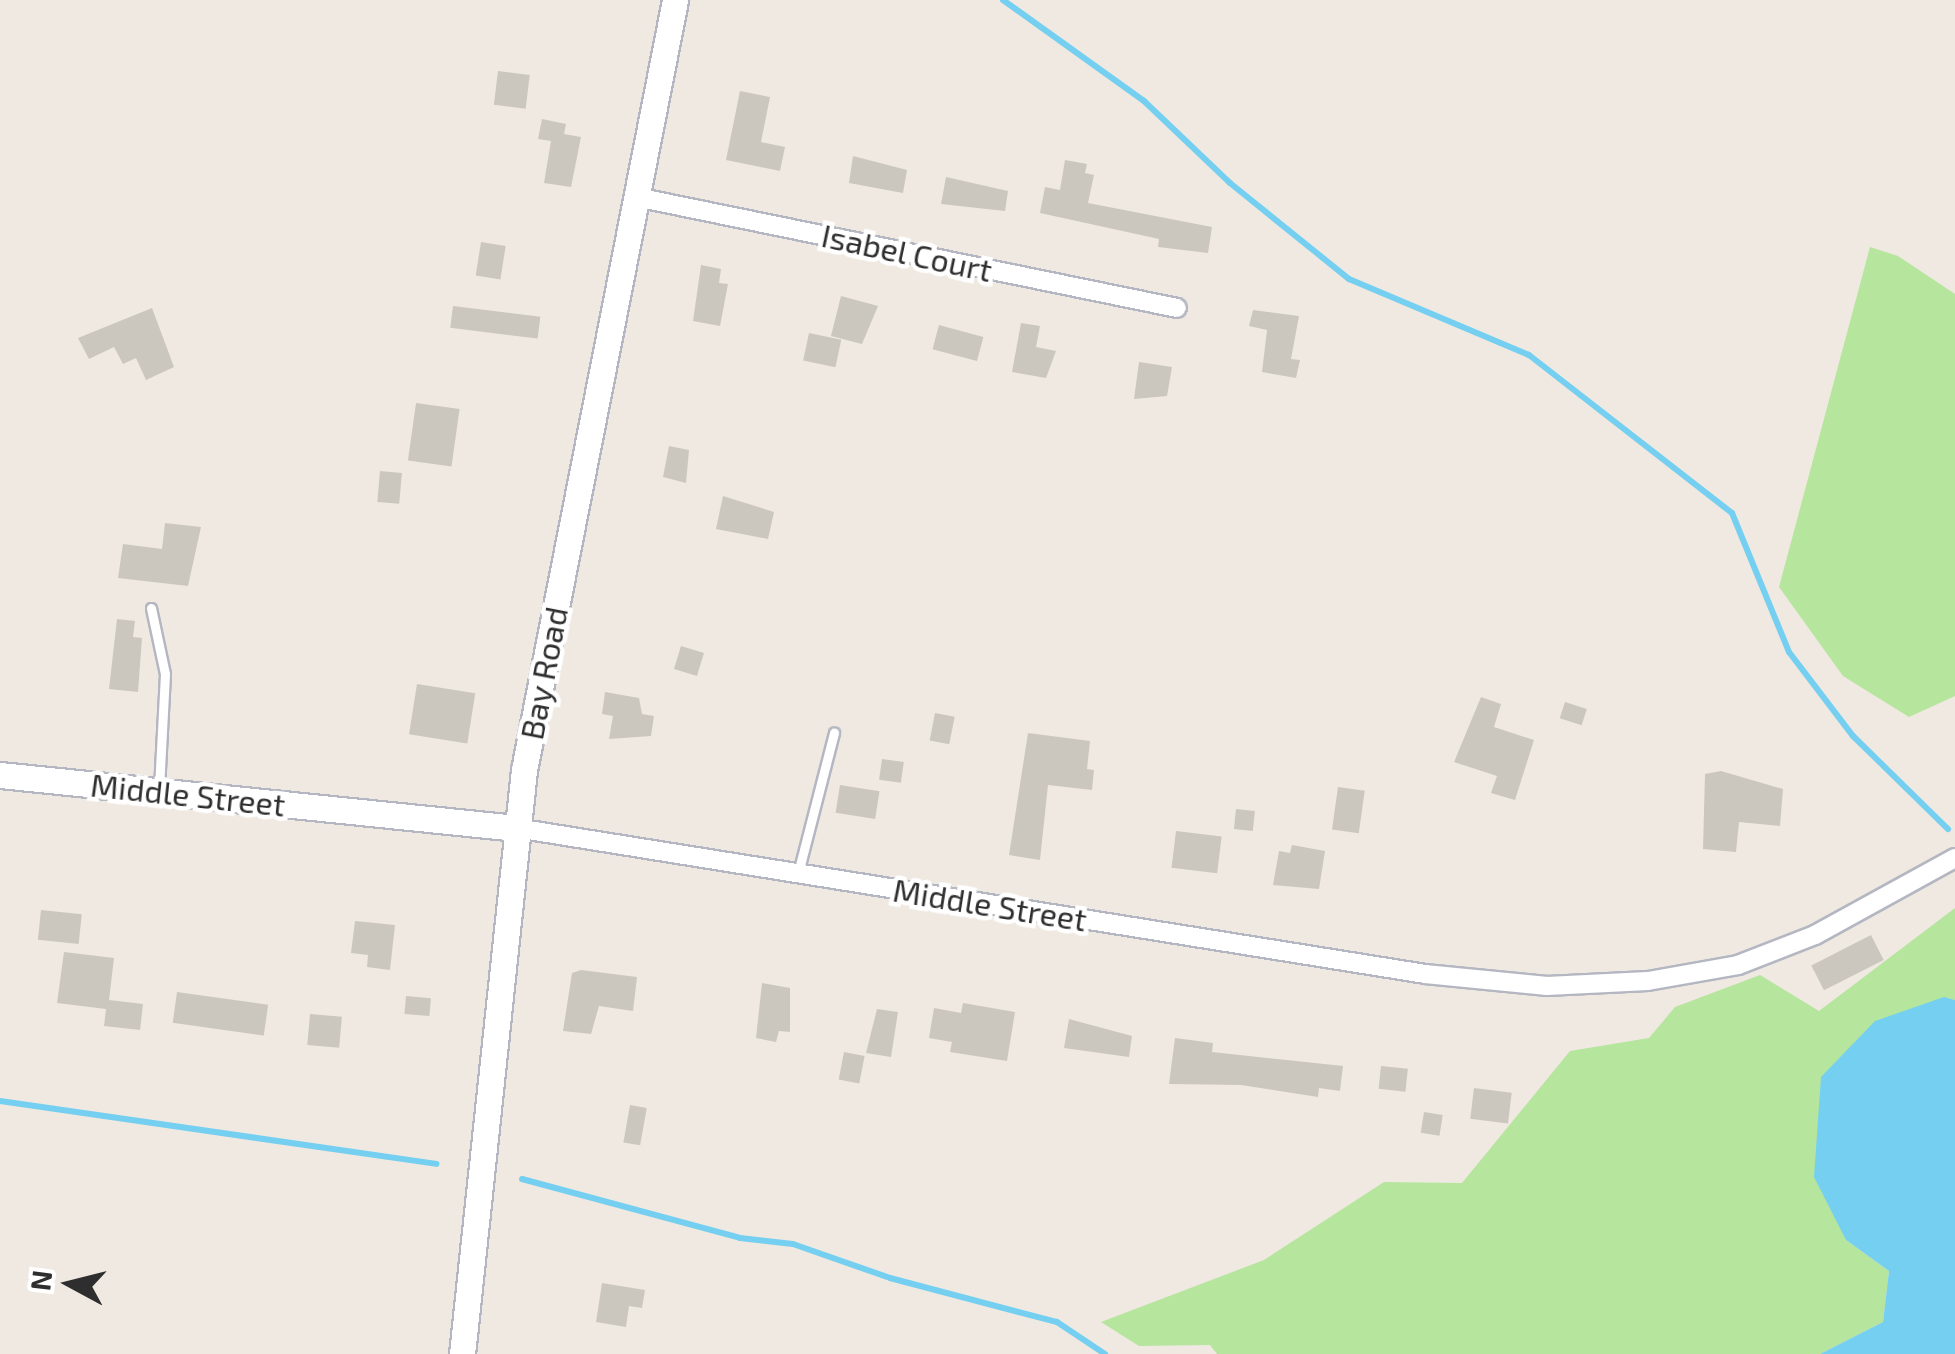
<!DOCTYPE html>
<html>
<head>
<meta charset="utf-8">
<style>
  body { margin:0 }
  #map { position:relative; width:1955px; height:1354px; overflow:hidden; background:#efe9e1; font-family:"Exo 2",sans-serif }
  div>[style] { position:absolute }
  .green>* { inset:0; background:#b6e59e }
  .water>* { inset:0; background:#75cff0 }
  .stream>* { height:6px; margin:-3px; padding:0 3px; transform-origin:3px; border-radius:3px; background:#75cff0 }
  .building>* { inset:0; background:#cbc7bf; transform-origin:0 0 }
  .roads { filter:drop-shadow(2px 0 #b4b7c1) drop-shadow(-2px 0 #b4b7c1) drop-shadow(0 2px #b4b7c1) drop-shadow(0 -2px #b4b7c1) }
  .service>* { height:9px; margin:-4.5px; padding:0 4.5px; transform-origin:4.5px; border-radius:4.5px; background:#fff }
  .minor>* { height:18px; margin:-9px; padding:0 9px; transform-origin:9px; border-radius:9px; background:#fff }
  .secondary>* { height:25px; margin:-12.5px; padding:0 12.5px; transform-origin:12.5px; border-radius:12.5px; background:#fff }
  span { translate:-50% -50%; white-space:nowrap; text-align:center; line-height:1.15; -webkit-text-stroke:9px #fff; paint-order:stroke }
  .street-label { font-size:32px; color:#2e2e2e }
  .north { position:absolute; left:20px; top:1234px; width:100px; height:100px; -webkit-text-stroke:8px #fff; paint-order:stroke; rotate:277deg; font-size:28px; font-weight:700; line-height:40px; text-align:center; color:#2e2e2e }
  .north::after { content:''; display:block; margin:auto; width:35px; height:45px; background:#2e2e2e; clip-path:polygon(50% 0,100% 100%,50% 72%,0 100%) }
</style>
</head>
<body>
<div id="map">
  <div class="green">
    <div style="clip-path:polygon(1870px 247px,1898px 256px,1955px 294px,1955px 696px,1909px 717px,1843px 676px,1779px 587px)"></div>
    <div style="clip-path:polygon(1955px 908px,1955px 1000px,1943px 997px,1846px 1240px,1889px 1271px,1883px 1322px,1820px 1354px,1217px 1354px,1210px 1345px,1139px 1346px,1101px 1322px,1264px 1260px,1384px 1182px,1462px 1183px,1570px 1051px,1649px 1038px,1675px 1007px,1760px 975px,1819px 1011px)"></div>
  </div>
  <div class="water">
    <div style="clip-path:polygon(1944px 997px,1955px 1000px,1955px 1354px,1820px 1354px,1883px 1322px,1889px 1271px,1846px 1240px,1814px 1177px,1821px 1077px,1875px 1021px)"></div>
  </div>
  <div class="stream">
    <div style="left:1003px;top:0;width:173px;rotate:35.6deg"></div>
    <div style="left:1144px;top:101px;width:119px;rotate:43.6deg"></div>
    <div style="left:1230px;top:183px;width:153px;rotate:38.9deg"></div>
    <div style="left:1349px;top:279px;width:195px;rotate:22.9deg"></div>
    <div style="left:1529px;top:355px;width:257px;rotate:37.9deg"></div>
    <div style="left:1732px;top:513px;width:150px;rotate:67.7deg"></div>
    <div style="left:1789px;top:652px;width:106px;rotate:52.7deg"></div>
    <div style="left:1853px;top:736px;width:133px;rotate:44.4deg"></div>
    <div style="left:0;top:1101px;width:441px;rotate:8.2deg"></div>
    <div style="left:522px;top:1179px;width:226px;rotate:15.1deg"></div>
    <div style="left:740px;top:1238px;width:53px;rotate:6.5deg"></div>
    <div style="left:793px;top:1244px;width:103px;rotate:19.3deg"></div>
    <div style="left:890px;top:1278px;width:173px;rotate:14.8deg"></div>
    <div style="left:1057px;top:1322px;width:58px;rotate:33.7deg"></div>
  </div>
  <div class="building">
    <div style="left:498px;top:71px;width:32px;height:34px;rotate:7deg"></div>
    <div style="clip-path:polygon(740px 91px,770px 97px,761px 142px,785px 147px,780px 171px,726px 160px)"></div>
    <div style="clip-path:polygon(542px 119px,566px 124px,564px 134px,581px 137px,571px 187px,544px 183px,551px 141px,538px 139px)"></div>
    <div style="clip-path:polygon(853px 156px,907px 170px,903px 193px,849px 183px)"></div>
    <div style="clip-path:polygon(1065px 160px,1087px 164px,1085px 173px,1094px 175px,1088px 203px,1212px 227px,1208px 253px,1158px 247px,1159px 239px,1040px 213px,1045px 187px,1060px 190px)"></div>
    <div style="clip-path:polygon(946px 177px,1008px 191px,1005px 211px,941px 204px)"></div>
    <div style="left:481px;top:242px;width:25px;height:34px;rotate:9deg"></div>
    <div style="clip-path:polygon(701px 265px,721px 269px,719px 283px,728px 284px,720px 326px,693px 321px)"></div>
    <div style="clip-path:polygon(841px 296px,878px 306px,862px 344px,831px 336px)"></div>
    <div style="left:453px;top:306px;width:88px;height:22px;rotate:7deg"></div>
    <div style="clip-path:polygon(152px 308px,174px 367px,146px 380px,136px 358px,123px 364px,114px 347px,89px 359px,78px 338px)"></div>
    <div style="clip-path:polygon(1253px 310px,1299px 316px,1291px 359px,1300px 360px,1296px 378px,1262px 372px,1267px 330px,1249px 326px)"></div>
    <div style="clip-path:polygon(1021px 323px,1040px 326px,1036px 347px,1056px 351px,1046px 378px,1012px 372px)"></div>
    <div style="left:939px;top:325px;width:46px;height:25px;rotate:15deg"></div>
    <div style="left:809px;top:333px;width:33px;height:28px;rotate:12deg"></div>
    <div style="clip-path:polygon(1139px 362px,1172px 367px,1167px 396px,1134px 399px)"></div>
    <div style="left:416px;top:403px;width:44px;height:58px;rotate:8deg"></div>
    <div style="clip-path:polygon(669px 446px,689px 450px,686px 483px,663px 477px)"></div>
    <div style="left:380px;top:471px;width:22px;height:31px;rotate:5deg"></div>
    <div style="clip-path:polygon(723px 496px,774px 512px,768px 539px,716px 529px)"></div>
    <div style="clip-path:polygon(165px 523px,201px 527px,188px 586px,118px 578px,123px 544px,162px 549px)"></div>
    <div style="clip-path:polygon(117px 619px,135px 621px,133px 637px,142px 638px,138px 692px,109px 689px)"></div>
    <div style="left:681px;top:646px;width:24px;height:24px;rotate:17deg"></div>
    <div style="left:417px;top:684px;width:59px;height:51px;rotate:9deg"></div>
    <div style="clip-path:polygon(605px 692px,639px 698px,642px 714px,654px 716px,651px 736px,609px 739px,613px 716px,602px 714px)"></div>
    <div style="clip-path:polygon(1481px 697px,1501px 704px,1494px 727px,1534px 740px,1515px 800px,1491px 793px,1497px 776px,1454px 762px)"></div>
    <div style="left:1565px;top:702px;width:23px;height:17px;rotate:18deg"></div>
    <div style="left:935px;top:713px;width:20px;height:28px;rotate:11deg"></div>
    <div style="clip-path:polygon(1028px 733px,1090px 741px,1087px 769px,1094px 770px,1092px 790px,1048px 785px,1040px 860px,1009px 855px)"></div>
    <div style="left:882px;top:759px;width:22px;height:21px;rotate:8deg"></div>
    <div style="clip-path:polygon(1721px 771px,1783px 789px,1780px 826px,1739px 822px,1736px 852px,1703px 849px,1705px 774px)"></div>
    <div style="left:840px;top:785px;width:40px;height:28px;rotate:9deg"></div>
    <div style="left:1338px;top:787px;width:27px;height:43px;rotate:8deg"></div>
    <div style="left:1236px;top:809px;width:19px;height:20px;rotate:6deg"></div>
    <div style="left:1176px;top:831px;width:46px;height:37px;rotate:7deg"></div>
    <div style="clip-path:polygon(1292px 845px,1325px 851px,1319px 889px,1273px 885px,1279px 851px,1290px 853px)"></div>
    <div style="left:41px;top:910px;width:41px;height:30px;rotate:6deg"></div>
    <div style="clip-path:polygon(355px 921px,395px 925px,390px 970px,367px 967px,368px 955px,351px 953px)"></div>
    <div style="left:1871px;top:935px;width:28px;height:67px;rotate:63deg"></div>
    <div style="clip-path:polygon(64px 952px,114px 958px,109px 1000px,143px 1004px,140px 1030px,104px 1026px,106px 1009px,57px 1003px)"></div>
    <div style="clip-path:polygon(581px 970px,637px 977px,633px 1011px,599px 1006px,591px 1034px,563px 1031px,572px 973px)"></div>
    <div style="clip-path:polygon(762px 983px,790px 988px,790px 1032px,779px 1031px,776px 1042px,756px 1038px)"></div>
    <div style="left:177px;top:992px;width:92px;height:31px;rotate:8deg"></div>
    <div style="left:406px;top:996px;width:25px;height:18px;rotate:5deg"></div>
    <div style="clip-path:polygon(963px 1003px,1015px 1012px,1007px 1061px,950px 1052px,952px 1042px,929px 1038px,934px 1008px,961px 1013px)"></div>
    <div style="clip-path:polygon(877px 1009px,898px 1012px,891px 1057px,866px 1053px)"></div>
    <div style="left:310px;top:1014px;width:32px;height:31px;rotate:5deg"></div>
    <div style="clip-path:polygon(1069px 1019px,1132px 1036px,1129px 1057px,1064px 1048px)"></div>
    <div style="clip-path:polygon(1175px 1038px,1213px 1043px,1212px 1052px,1343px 1066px,1340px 1091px,1319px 1088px,1318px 1097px,1241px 1085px,1169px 1084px)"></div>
    <div style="left:844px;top:1052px;width:21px;height:28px;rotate:11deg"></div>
    <div style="left:1381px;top:1066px;width:27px;height:23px;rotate:6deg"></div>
    <div style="left:1474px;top:1088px;width:38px;height:31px;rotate:7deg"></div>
    <div style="left:630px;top:1105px;width:17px;height:38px;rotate:10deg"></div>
    <div style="left:1424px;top:1112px;width:19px;height:21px;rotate:9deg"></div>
    <div style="clip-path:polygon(602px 1283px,645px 1290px,642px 1308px,629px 1306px,626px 1327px,596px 1322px)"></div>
  </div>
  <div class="roads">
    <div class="service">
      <div style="left:151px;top:608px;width:67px;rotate:78deg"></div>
      <div style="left:165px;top:674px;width:115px;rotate:93deg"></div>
      <div style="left:798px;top:873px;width:145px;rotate:-75.6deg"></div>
    </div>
    <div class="minor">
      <div style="left:636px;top:197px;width:552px;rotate:11.59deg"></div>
      <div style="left:516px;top:828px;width:921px;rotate:9.12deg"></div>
      <div style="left:1425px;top:974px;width:123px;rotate:5.6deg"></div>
      <div style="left:1547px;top:986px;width:101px;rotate:-2.8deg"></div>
      <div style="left:1648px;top:981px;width:91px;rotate:-10.1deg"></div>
      <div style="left:1738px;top:965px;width:83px;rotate:-21.3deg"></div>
      <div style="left:1815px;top:935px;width:160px;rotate:-28.8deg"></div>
    </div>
    <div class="secondary">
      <div style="left:0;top:775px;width:519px;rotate:5.86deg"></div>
      <div style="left:462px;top:1354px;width:587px;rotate:-83.94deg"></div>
      <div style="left:524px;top:770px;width:785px;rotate:-78.9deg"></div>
    </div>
  </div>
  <div class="street-label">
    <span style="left:907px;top:252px;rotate:12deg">Isabel Court</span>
    <span style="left:543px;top:673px;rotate:-79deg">Bay Road</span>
    <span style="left:188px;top:794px;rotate:6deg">Middle Street</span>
    <span style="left:990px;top:904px;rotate:9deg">Middle Street</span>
  </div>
  <div class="north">N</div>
</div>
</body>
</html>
